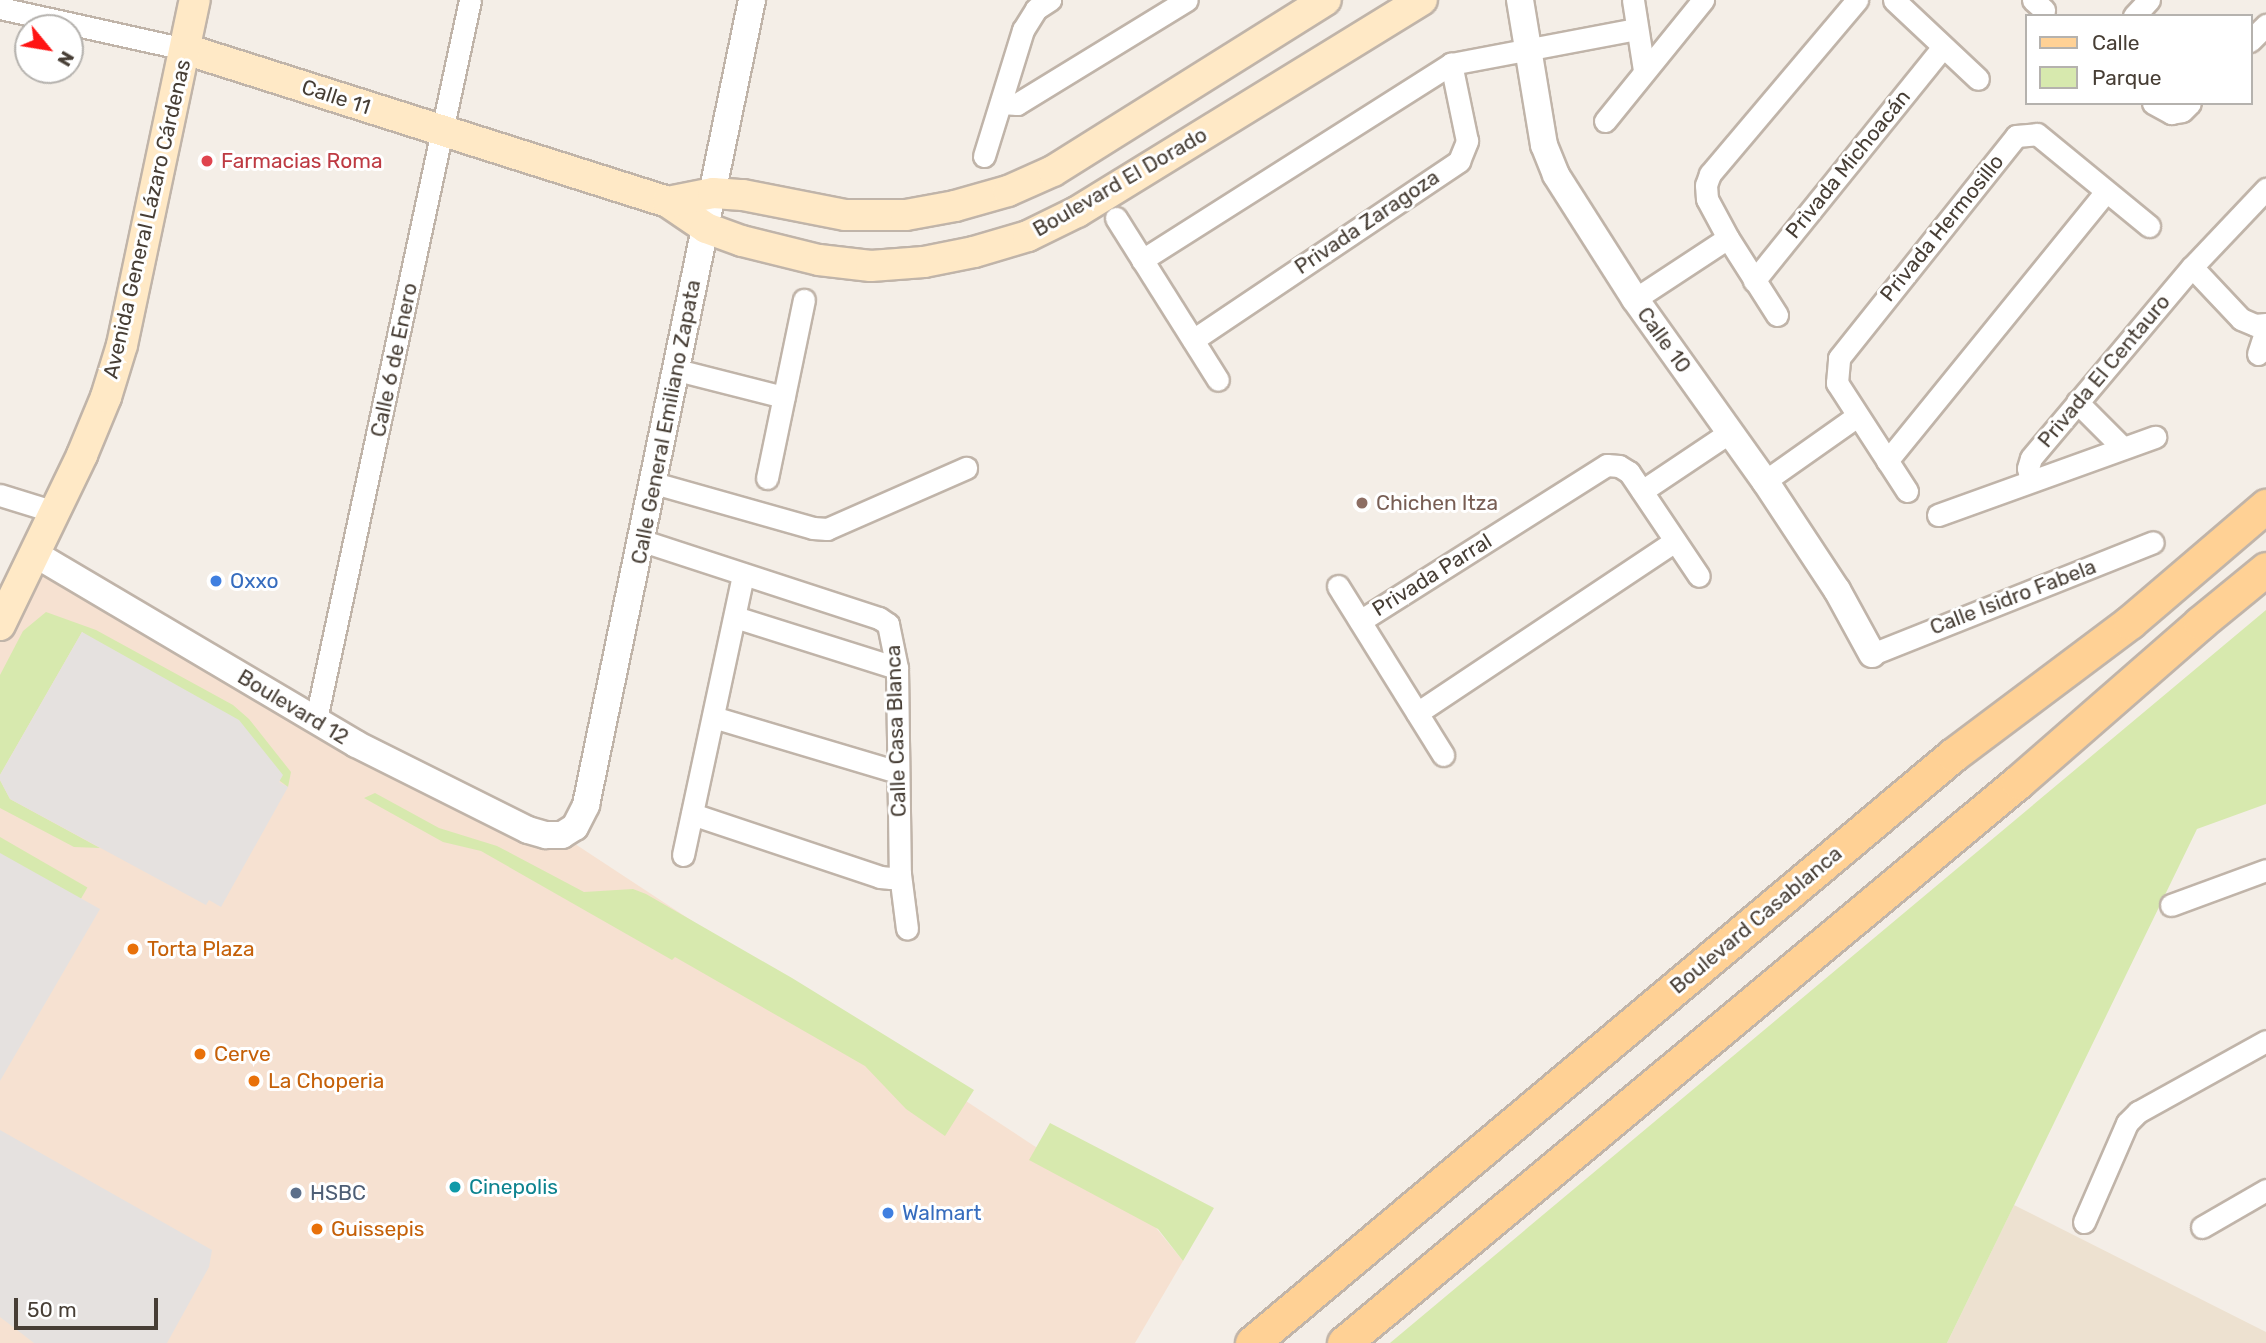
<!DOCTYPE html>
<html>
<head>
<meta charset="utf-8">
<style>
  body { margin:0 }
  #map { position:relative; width:2266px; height:1343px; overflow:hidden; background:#f4eee7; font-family:Rubik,sans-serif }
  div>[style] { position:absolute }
  .commercial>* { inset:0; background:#f6e1d1 }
  .education>* { inset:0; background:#ede1d0 }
  .green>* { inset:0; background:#d7e9ae; transform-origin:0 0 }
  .parking>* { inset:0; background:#e5e1df }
  .roads { filter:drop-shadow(2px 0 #c0b4a9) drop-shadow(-2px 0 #c0b4a9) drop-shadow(0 2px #c0b4a9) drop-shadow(0 -2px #c0b4a9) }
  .minor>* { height:21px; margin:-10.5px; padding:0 10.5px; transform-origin:10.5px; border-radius:10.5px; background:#fff }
  .tertiary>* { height:26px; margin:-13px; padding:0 13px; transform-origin:13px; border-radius:13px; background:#fff }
  .secondary>* { height:30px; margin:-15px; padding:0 15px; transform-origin:15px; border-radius:15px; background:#ffe9c6 }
  .primary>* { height:33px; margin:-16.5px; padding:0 16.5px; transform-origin:16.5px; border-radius:16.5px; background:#ffd195 }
  .dots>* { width:19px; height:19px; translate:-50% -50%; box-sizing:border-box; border:4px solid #fff; border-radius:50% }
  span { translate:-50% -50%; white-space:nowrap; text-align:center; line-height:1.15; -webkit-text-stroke:6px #fff; paint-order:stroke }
  .street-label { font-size:21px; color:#473e35 }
  .health-label { font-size:21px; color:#be3a42 }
  .left { translate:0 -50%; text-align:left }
  .education-label { font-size:21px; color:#785e54 }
  .shop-label { font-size:21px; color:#366cbe }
  .food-label { font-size:21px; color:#c56008 }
  .culture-label { font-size:21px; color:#0d838f }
  .service-label { font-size:21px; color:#4e5e75 }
  .legend { position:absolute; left:2025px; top:14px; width:228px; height:91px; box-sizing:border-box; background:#fff; border:2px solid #b5b2ae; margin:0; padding:9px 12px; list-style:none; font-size:21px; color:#473e35 }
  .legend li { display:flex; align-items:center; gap:14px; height:35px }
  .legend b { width:35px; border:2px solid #b5b2ae }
  .north { position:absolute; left:14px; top:14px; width:70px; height:70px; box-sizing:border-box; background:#fff; border:2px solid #b5b2ae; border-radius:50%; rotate:120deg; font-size:19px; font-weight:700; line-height:28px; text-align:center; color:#473e35 }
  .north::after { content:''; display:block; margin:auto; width:24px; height:32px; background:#ff1413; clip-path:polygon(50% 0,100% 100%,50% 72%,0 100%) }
  .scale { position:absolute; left:14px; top:1298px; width:144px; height:32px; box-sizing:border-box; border:4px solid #473e35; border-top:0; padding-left:9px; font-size:21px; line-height:24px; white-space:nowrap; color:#473e35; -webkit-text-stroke:5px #fff; paint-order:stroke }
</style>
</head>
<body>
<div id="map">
  <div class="commercial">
    <div style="clip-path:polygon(26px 542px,520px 830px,566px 838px,1153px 1224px,1183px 1261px,1135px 1343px,0 1343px,0 601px)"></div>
  </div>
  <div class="education">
    <div style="clip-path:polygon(2014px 1205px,2266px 1332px,2266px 1343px,1947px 1343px)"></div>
  </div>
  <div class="green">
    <div style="clip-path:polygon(2266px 610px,2266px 804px,2197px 829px,1947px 1343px,1390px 1343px)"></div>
    <div style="clip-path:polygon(46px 612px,96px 630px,233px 705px,249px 719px,291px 772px,288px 787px,82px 632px,0 775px,0 675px,23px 631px)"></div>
    <div style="clip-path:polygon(0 780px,10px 799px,100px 848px,74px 847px,0 808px)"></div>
    <div style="clip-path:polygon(375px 793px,439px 828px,497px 846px,584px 892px,633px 889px,646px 894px,792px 978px,974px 1090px,945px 1136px,906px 1109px,865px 1066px,675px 957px,672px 960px,481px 851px,443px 842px,364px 798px)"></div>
    <div style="left:0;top:837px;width:101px;height:16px;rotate:30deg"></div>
    <div style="clip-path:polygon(1050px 1123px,1214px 1208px,1183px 1261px,1158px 1229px,1029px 1160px)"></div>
  </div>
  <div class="parking">
    <div style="clip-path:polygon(82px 632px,239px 720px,283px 775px,279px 782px,288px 787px,221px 907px,209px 900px,206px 905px,10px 799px,0 780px,0 775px)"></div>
    <div style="clip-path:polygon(0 853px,100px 909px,0 1081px)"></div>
    <div style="clip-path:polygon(0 1130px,212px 1250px,209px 1267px,167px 1343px,34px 1343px,0 1317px)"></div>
  </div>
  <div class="roads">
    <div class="minor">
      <div style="left:1633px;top:0;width:71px;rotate:81.1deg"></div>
      <div style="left:1894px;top:0;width:115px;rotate:43.2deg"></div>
      <div style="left:2033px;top:0;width:15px;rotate:42deg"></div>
      <div style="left:0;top:8px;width:189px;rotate:12.5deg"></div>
      <div style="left:2134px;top:16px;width:22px;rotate:-47deg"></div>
      <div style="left:2250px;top:41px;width:23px;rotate:-45deg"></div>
      <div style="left:1001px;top:103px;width:16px;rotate:4deg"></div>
      <div style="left:1017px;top:104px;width:199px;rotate:-31.5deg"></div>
      <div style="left:2153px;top:103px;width:21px;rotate:29deg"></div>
      <div style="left:2171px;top:113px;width:11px;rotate:-10deg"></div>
      <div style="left:2182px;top:111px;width:11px;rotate:-45deg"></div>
      <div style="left:1605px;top:121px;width:156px;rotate:-51deg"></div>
      <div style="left:984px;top:156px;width:132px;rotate:-72.8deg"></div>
      <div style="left:1023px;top:30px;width:25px;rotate:-58deg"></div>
      <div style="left:1036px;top:9px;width:17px;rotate:-33deg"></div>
      <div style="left:1116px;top:218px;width:191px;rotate:57.8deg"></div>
      <div style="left:1142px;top:260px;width:366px;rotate:-32.4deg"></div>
      <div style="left:1451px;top:64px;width:188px;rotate:-10.7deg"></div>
      <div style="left:2192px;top:267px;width:71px;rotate:46.7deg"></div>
      <div style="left:2241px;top:319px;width:15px;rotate:23deg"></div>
      <div style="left:2255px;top:325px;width:11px;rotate:-5deg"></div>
      <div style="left:1754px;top:281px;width:301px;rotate:-51.1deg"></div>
      <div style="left:1635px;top:299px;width:111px;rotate:-33.3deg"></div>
      <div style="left:1777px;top:315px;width:91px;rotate:-122.5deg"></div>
      <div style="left:1728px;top:238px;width:44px;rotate:-118.3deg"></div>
      <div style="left:1707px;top:199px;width:14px;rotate:-94deg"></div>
      <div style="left:1706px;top:185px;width:12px;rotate:-70deg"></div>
      <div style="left:1710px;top:174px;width:228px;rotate:-49.8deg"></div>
      <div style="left:1193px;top:340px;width:321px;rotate:-33.9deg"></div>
      <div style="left:1459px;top:161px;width:22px;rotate:-68deg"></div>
      <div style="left:1467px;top:141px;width:79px;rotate:-101.7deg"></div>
      <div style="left:2258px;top:354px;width:25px;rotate:-72deg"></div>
      <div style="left:677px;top:370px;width:110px;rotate:14.2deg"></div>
      <div style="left:2077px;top:402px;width:65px;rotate:45deg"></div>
      <div style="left:1887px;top:461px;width:347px;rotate:-50.9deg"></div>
      <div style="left:767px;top:478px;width:182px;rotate:-78.3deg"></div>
      <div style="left:1765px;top:481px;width:113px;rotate:-35.2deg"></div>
      <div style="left:2031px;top:481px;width:13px;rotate:-103deg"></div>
      <div style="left:2028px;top:468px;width:10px;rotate:-73deg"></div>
      <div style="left:2031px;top:458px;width:250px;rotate:-49.9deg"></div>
      <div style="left:2192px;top:267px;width:108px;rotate:-46.5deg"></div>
      <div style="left:654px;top:483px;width:165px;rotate:15.8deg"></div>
      <div style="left:813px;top:528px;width:14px;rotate:4deg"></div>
      <div style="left:827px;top:529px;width:152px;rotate:-23.7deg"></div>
      <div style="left:1642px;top:491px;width:106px;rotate:-33.8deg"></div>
      <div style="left:1907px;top:491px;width:129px;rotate:-122.9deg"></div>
      <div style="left:1837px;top:383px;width:25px;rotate:-85deg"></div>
      <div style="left:1839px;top:358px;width:284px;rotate:-51.4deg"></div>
      <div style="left:2016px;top:136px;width:21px;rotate:-5deg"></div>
      <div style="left:2037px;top:134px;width:145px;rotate:39.4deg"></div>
      <div style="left:0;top:495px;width:58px;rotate:17.2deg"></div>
      <div style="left:1938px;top:515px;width:231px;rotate:-19.8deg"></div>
      <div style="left:643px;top:541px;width:248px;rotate:18.1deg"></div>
      <div style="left:879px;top:618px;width:11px;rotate:34deg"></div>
      <div style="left:888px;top:624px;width:45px;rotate:78.4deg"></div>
      <div style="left:897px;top:668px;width:206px;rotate:89.2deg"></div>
      <div style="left:900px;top:874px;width:55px;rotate:82.7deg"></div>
      <div style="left:1338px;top:586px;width:199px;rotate:58.1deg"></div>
      <div style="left:735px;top:617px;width:170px;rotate:17.5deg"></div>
      <div style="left:1360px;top:621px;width:292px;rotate:-32.3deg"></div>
      <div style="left:1607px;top:465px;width:12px;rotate:5deg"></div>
      <div style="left:1619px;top:466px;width:12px;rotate:31deg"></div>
      <div style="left:1629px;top:472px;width:125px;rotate:56.1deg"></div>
      <div style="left:1872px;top:654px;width:302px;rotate:-21.7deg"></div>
      <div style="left:1417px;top:713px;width:310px;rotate:-33.7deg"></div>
      <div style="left:713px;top:717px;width:193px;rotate:16.6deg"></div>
      <div style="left:316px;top:719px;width:735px;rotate:-77.91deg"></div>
      <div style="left:692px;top:814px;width:198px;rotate:18.5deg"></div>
      <div style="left:880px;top:877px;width:11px;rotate:5deg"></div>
      <div style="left:891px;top:878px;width:10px;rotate:-24deg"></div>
      <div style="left:683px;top:855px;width:287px;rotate:-77.9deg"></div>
      <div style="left:2171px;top:905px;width:101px;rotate:-20.2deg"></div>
      <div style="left:2084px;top:1222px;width:108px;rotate:-66.5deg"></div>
      <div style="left:2127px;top:1123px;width:16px;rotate:-45deg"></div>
      <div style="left:2138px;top:1112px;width:146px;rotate:-29deg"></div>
      <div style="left:2202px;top:1227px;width:74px;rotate:-30deg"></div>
    </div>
    <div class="tertiary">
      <div style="left:1520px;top:0;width:147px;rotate:80.6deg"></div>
      <div style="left:1544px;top:145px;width:32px;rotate:68deg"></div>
      <div style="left:1556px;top:175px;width:147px;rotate:57.5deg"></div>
      <div style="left:1635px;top:299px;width:224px;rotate:54.5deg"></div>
      <div style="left:1765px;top:481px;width:131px;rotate:56.6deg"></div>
      <div style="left:1837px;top:590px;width:73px;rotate:61.3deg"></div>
      <div style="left:35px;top:554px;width:373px;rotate:30.6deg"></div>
      <div style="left:356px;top:744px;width:192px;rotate:26.6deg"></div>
      <div style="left:528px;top:830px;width:19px;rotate:16deg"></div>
      <div style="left:546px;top:835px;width:16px"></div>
      <div style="left:562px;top:835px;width:15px;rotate:-32deg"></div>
      <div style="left:575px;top:827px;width:25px;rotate:-63deg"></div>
      <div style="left:586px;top:805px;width:822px;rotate:-78.35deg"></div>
    </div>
    <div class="secondary">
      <div style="left:185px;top:49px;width:507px;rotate:17.58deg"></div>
      <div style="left:668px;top:202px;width:46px;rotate:34.4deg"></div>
      <div style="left:706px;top:228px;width:38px;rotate:20deg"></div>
      <div style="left:742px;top:241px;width:79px;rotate:13.9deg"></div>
      <div style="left:819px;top:260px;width:52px;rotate:6.6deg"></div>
      <div style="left:871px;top:266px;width:53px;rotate:-4.3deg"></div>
      <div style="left:924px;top:262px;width:51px;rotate:-11.3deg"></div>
      <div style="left:974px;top:252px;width:56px;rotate:-16.5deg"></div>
      <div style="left:1028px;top:236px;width:55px;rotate:-26.1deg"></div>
      <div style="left:1077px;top:212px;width:405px;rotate:-31.6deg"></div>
      <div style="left:668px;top:202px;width:46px;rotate:-11.3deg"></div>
      <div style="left:713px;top:193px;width:30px;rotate:4deg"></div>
      <div style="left:743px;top:195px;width:104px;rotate:11.1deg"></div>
      <div style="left:845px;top:215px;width:61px"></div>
      <div style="left:906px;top:215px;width:50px;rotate:-10.4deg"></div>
      <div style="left:955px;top:206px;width:55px;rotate:-15.8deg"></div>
      <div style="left:1008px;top:191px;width:49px;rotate:-24deg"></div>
      <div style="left:1053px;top:171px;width:322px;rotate:-32.1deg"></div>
      <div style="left:0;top:625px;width:189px;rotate:-64.2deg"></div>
      <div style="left:82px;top:455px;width:63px;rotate:-67.5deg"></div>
      <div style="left:106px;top:397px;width:54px;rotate:-72.9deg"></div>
      <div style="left:122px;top:345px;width:353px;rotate:-78.1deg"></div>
    </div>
    <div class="primary">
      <div style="left:1252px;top:1343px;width:915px;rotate:-39.99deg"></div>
      <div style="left:1953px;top:755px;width:221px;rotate:-36.9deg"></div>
      <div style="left:2130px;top:622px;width:179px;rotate:-40.5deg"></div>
      <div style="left:1344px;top:1343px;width:877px;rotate:-39.77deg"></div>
      <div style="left:2018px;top:782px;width:242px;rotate:-41.1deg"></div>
      <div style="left:2200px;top:623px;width:85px;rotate:-39.3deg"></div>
    </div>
  </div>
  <div class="dots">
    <div style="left:207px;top:161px;background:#e0444e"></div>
    <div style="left:1362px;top:503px;background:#8d6e63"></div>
    <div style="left:216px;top:581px;background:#3f7fe0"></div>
    <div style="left:133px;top:949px;background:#e8710a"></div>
    <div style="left:200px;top:1054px;background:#e8710a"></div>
    <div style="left:254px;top:1081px;background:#e8710a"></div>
    <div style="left:455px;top:1187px;background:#0f9aa8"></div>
    <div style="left:296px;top:1193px;background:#5c6f8a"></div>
    <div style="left:888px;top:1213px;background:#3f7fe0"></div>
    <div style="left:317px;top:1229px;background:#e8710a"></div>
  </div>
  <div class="street-label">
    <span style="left:336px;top:97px;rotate:18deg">Calle 11</span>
    <span style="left:1848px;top:164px;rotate:-51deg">Privada Michoacán</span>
    <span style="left:1120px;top:182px;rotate:-30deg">Boulevard El Dorado</span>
    <span style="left:147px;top:219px;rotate:-77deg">Avenida General Lázaro Cárdenas</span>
    <span style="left:1367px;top:222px;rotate:-34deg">Privada Zaragoza</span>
    <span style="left:1942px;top:228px;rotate:-51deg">Privada Hermosillo</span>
    <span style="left:1664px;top:340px;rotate:54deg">Calle 10</span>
    <span style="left:394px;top:360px;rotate:-78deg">Calle 6 de Enero</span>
    <span style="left:2104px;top:371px;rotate:-50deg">Privada El Centauro</span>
    <span style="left:666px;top:422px;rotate:-79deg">Calle General Emiliano Zapata</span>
    <span style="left:1432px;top:575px;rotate:-32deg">Privada Parral</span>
    <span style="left:2013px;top:597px;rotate:-21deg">Calle Isidro Fabela</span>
    <span style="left:293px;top:707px;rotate:31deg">Boulevard 12</span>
    <span style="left:896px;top:731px;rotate:-92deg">Calle Casa Blanca</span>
    <span style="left:1756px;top:920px;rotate:-40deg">Boulevard Casablanca</span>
  </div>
  <div class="health-label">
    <span class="left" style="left:221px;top:161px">Farmacias Roma</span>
  </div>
  <div class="education-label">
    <span class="left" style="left:1376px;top:503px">Chichen Itza</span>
  </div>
  <div class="shop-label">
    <span class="left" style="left:230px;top:581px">Oxxo</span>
    <span class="left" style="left:902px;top:1213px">Walmart</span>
  </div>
  <div class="food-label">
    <span class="left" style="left:147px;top:949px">Torta Plaza</span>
    <span class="left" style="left:214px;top:1054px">Cerve</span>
    <span class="left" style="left:268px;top:1081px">La Choperia</span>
    <span class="left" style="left:331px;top:1229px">Guissepis</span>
  </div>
  <div class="culture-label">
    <span class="left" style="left:469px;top:1187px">Cinepolis</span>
  </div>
  <div class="service-label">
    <span class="left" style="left:310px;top:1193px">HSBC</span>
  </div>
  <ul class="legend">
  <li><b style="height:9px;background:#ffd195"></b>Calle</li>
  <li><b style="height:19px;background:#d7e9ae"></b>Parque</li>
  </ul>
  <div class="north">N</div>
  <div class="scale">50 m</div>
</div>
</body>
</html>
